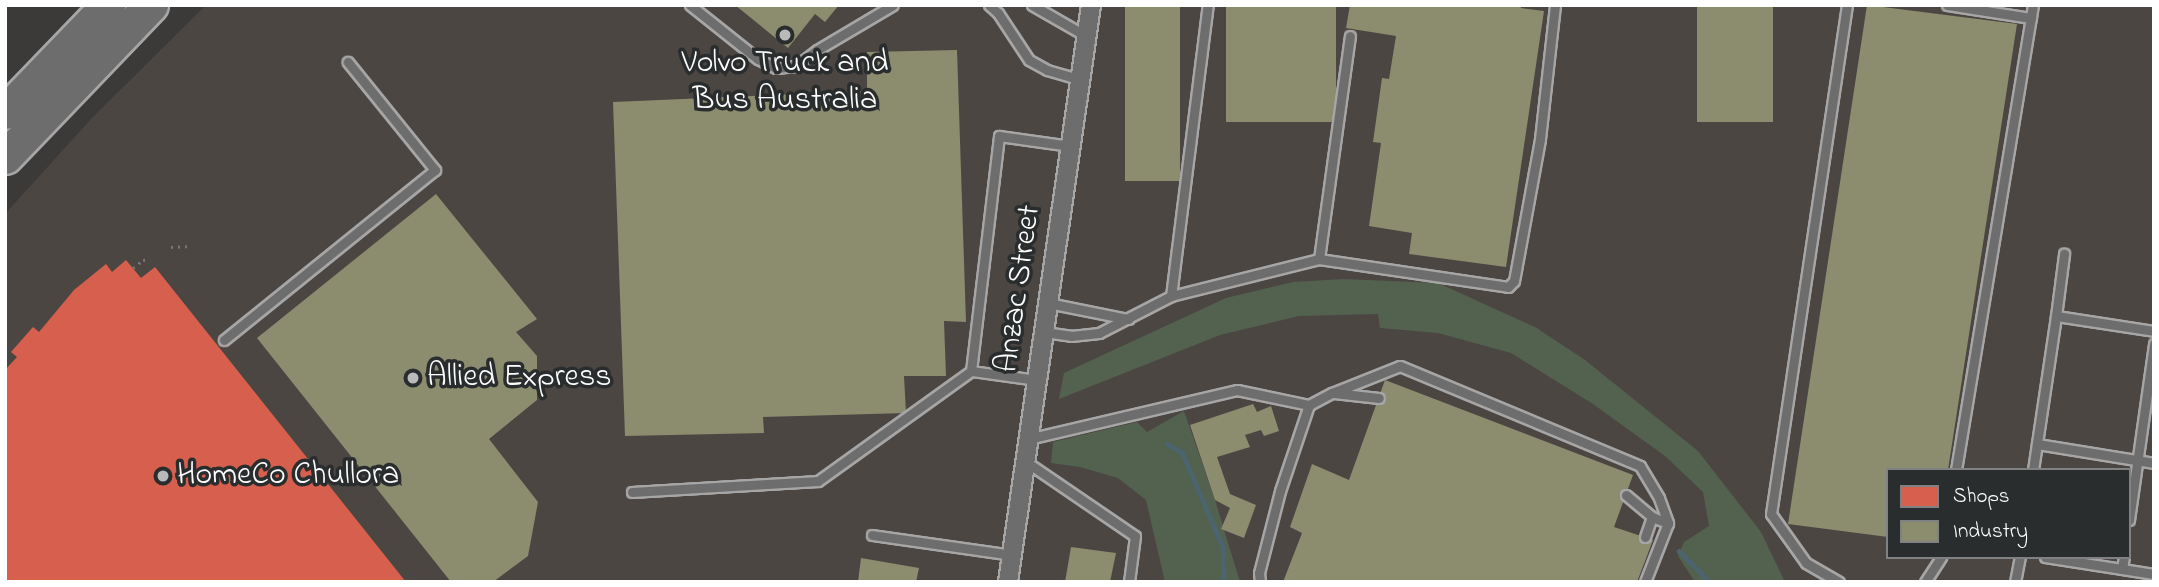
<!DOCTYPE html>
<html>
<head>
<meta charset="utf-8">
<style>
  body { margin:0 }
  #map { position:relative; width:2159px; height:587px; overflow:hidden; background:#3c3a39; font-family:"Indie Flower",sans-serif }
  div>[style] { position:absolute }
  .built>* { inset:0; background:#4c4643 }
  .green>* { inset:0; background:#52624f }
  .shops>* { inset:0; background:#d6604d }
  .industry>* { inset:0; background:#8c8c6e; transform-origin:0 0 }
  .stream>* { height:4.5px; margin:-2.25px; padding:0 2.25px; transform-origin:2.25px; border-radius:2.25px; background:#4b646d }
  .path>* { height:2.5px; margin-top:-1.25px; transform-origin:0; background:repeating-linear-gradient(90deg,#767676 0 2px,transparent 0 7px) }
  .roads { filter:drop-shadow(2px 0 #a7a6a6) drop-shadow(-2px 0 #a7a6a6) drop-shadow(0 2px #a7a6a6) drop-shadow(0 -2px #a7a6a6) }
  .lane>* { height:9px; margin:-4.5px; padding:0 4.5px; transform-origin:4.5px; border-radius:4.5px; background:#6d6d6d }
  .street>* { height:18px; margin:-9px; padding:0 9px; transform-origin:9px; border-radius:9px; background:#6d6d6d }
  .highway>* { height:33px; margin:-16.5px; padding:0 16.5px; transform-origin:16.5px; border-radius:16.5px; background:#6d6d6d }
  .dots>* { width:19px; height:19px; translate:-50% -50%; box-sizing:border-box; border:4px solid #2a2d2e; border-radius:50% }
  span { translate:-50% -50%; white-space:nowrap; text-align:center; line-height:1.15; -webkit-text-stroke:7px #2a2d2e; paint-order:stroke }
  .poi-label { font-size:32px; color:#fff }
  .left { translate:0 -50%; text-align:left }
  .street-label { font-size:32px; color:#fff }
  .frame { position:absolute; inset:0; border:7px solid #fff; pointer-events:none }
  .legend { position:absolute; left:1886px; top:468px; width:245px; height:91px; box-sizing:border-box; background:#2a2d2e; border:2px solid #7f8182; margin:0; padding:9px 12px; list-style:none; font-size:21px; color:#fff }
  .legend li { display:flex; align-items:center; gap:14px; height:35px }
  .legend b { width:35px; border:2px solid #7f8182 }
</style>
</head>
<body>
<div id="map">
  <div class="built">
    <div style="clip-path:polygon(evenodd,206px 5px,2154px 5px,2154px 582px,5px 582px,5px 214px,92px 118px,206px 5px,1888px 470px,2129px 470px,2129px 557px,1888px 557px,1888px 470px)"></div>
  </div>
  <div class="green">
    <div style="clip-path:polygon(1343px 279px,1438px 283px,1535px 327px,1585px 360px,1698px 451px,1761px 532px,1785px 582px,1695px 582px,1678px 556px,1684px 542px,1709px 526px,1703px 492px,1665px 456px,1593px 404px,1511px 353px,1438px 333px,1380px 328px,1378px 314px,1299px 316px,1220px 335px,1059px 399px,1064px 373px,1226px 298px,1293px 282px)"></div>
    <div style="clip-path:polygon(1184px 411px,1215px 500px,1240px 582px,1165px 582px,1146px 500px,1118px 478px,1080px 467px,1051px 463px,1053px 442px,1137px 422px,1147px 432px)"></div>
  </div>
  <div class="shops">
    <div style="clip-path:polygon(126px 260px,141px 278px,155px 267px,406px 582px,5px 582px,5px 370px,17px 357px,11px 352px,33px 327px,39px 332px,74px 290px,106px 264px,112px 272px)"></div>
  </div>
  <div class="industry">
    <div style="clip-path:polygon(735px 5px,839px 5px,825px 22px,815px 14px,788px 48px)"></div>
    <div style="left:1125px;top:5px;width:55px;height:176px"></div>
    <div style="left:1226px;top:5px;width:110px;height:117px"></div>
    <div style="clip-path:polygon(1350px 5px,1521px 5px,1521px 8px,1544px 11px,1506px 267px,1409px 254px,1412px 233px,1369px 226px,1381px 143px,1373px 142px,1382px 78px,1389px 79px,1396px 36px,1346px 28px)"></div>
    <div style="left:1697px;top:5px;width:76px;height:117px"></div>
    <div style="clip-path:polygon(1867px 5px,2017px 24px,1948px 470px,1888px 470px,1888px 537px,1788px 524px)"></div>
    <div style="clip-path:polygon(957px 50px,966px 322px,944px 321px,946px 376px,904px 376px,906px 413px,763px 417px,764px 433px,625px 436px,613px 102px,867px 91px,867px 52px)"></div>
    <div style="clip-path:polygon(436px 194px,537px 319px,516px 332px,537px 356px,537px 400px,489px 439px,538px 502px,528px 556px,493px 582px,451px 582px,257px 338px)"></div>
    <div style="clip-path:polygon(1385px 380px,1633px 475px,1614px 527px,1653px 540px,1637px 582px,1283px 582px,1302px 533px,1290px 527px,1312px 464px,1349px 480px)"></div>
    <div style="clip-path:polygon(1253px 404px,1257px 412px,1271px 406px,1279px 431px,1264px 436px,1261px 430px,1245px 435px,1250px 447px,1217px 457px,1230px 494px,1256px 505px,1244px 538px,1221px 529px,1230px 508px,1215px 500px,1190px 425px)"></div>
    <div style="clip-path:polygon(1071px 547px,1116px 553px,1110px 582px,1065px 582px)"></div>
    <div style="clip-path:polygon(861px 558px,919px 568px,916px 582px,858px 582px)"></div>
  </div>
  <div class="stream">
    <div style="left:1167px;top:444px;width:17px;rotate:28deg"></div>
    <div style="left:1182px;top:452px;width:103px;rotate:66.7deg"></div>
    <div style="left:1223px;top:547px;width:35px;rotate:88deg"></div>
    <div style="left:1679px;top:551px;width:44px;rotate:45deg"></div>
  </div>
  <div class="path">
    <div style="left:171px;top:247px;width:21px;rotate:-3deg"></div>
    <div style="left:133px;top:268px;width:13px;rotate:-39deg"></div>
    <div style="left:143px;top:260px;width:7px;rotate:-8deg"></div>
  </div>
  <div class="roads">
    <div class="lane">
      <div style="left:690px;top:5px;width:87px;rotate:38.5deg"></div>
      <div style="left:758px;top:59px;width:20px;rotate:27deg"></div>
      <div style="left:776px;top:68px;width:20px;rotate:-6deg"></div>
      <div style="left:796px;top:66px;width:26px;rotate:-37deg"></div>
      <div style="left:817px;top:50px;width:88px;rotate:-30.6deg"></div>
      <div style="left:989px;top:5px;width:12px;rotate:42deg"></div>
      <div style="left:998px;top:13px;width:56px;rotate:56.6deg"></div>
      <div style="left:1029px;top:60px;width:21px;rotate:29deg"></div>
      <div style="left:1047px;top:70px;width:33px;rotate:16deg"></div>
      <div style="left:1032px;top:5px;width:62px;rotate:29.9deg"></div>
      <div style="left:1947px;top:5px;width:85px;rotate:8.8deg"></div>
      <div style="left:1319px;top:259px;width:225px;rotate:-82.1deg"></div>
      <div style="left:1171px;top:296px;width:293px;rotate:-82.8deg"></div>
      <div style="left:1048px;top:303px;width:82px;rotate:11.3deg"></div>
      <div style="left:2056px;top:316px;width:63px;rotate:-82.6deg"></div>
      <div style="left:1044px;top:332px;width:27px;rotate:8deg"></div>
      <div style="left:1071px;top:336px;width:28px;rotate:-6deg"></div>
      <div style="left:1099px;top:333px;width:81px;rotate:-27.2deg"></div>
      <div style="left:1171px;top:296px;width:153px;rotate:-14deg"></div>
      <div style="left:1319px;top:259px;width:191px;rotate:8.4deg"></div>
      <div style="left:1508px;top:287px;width:8px;rotate:-45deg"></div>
      <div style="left:1514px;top:281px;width:144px;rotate:-79.6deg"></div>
      <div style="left:1540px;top:139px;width:135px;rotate:-83.6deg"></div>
      <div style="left:224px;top:340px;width:271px;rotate:-38.9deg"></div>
      <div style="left:435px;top:170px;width:139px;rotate:-128.9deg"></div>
      <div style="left:1037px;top:380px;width:67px;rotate:-172.2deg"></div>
      <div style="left:971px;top:371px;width:237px;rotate:-83.2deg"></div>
      <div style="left:999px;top:136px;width:72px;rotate:8deg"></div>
      <div style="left:1334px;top:393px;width:45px;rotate:6.3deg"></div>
      <div style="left:1028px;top:439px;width:215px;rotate:-13.2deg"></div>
      <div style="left:1237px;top:390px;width:74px;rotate:11.8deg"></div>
      <div style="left:1309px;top:405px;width:26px;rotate:-28deg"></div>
      <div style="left:1332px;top:393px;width:73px;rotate:-21.7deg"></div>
      <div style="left:1400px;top:366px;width:260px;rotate:22.6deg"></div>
      <div style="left:1640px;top:466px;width:37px;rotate:59deg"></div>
      <div style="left:1659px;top:498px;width:27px;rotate:70deg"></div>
      <div style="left:1668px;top:523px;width:63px;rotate:111.3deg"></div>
      <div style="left:2037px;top:444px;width:119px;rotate:9.2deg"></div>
      <div style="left:1025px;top:461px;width:133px;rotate:34.3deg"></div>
      <div style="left:1135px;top:536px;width:46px;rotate:97.4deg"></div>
      <div style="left:1956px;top:470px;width:471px;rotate:-80.6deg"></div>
      <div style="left:2033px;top:470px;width:156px;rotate:-81.5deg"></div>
      <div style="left:2056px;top:316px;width:99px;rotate:8.7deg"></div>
      <div style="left:632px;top:492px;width:186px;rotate:-3.4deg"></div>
      <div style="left:818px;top:481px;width:188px;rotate:-35.7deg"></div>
      <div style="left:1626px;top:495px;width:34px;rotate:40deg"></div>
      <div style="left:1652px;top:517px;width:17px;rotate:21deg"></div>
      <div style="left:2129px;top:520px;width:178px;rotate:-81.9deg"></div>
      <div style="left:872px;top:535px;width:141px;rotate:8.1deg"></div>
      <div style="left:1645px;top:537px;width:21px;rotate:-71deg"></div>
      <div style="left:2045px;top:557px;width:78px;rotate:8.9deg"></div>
      <div style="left:2122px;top:569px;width:12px;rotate:-81deg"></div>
      <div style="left:2122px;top:569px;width:32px;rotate:9deg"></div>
      <div style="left:1260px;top:582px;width:9px;rotate:-96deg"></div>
      <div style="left:1259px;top:573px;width:85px;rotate:-75.6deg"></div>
      <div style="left:1280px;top:491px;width:91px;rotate:-71.4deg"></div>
      <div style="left:1839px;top:582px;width:38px;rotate:-150deg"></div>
      <div style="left:1806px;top:563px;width:60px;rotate:-125.5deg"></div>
      <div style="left:1771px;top:514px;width:515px;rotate:-81.51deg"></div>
      <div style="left:1925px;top:582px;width:30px;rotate:-57deg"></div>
      <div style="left:2015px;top:582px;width:25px;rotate:-79deg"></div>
    </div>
    <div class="street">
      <div style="left:1008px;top:582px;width:583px;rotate:-81.81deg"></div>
    </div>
    <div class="highway">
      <div style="left:5px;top:112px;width:149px;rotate:-46.1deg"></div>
      <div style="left:5px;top:157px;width:211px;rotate:-46.2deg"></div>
    </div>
  </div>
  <div class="dots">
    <div style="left:785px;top:35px;background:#bbbaba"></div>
    <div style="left:413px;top:378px;background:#bbbaba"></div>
    <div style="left:163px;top:476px;background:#bbbaba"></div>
  </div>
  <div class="poi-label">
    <span style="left:785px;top:83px">Volvo Truck and<br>Bus Australia</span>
    <span class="left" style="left:427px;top:378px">Allied Express</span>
    <span class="left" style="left:177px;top:476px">HomeCo Chullora</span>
  </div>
  <div class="street-label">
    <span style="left:1020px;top:289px;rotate:-82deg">Anzac Street</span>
  </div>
  <div class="frame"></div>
  <ul class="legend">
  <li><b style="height:19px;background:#d6604d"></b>Shops</li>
  <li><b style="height:19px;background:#8c8c6e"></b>Industry</li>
  </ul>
</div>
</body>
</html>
